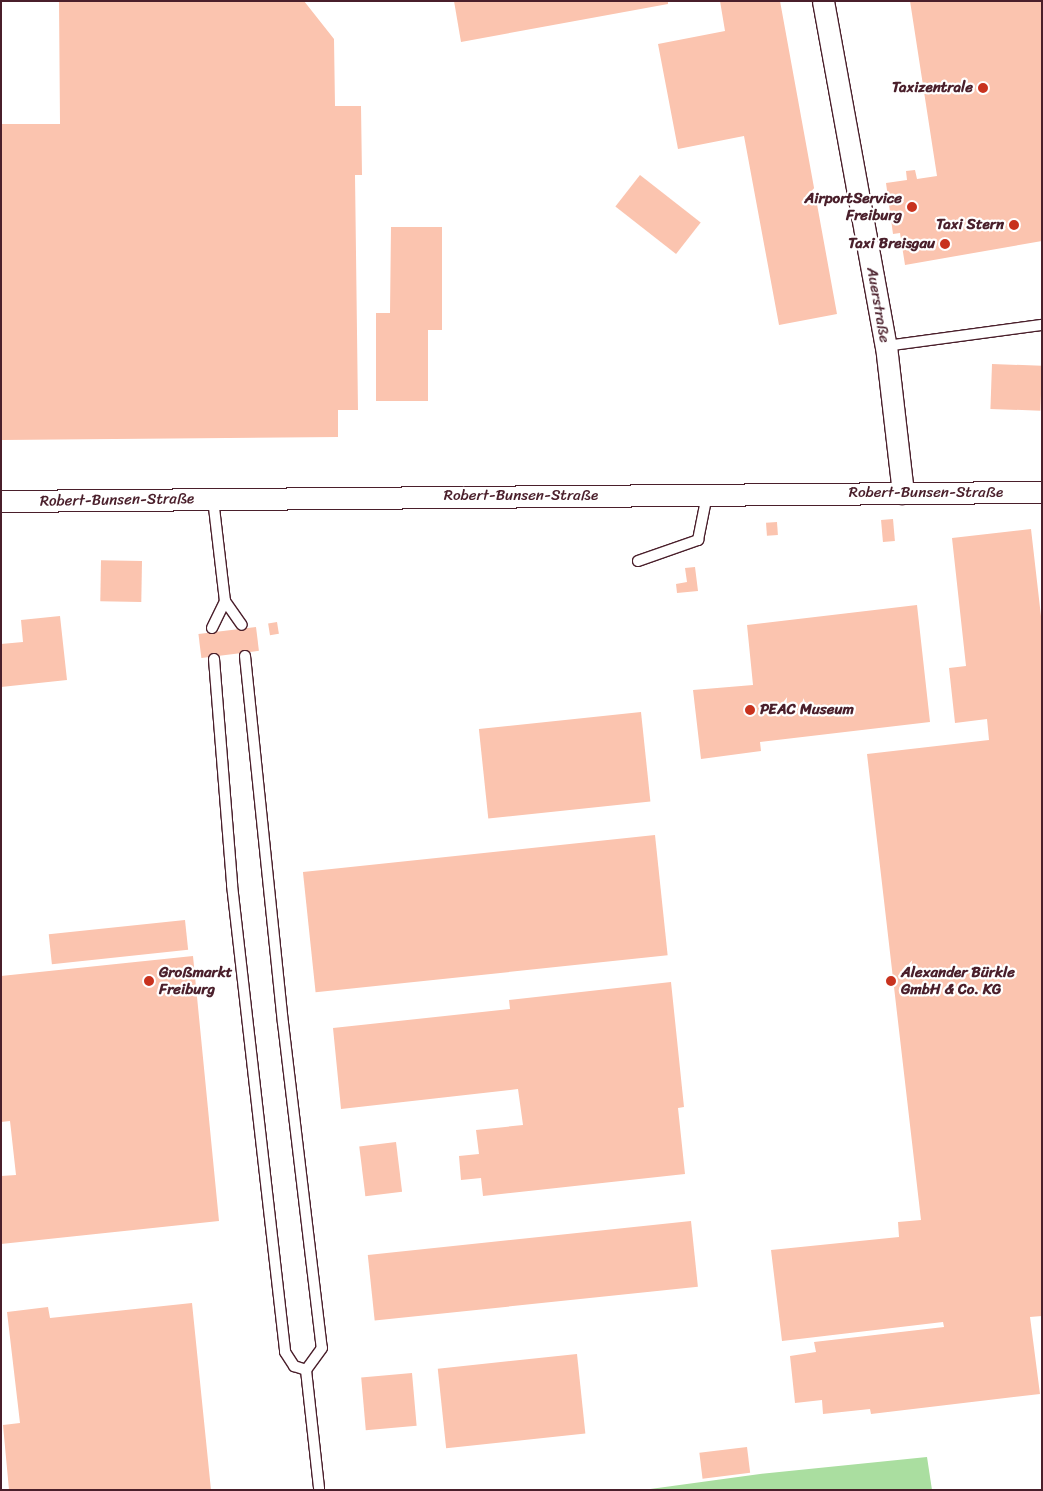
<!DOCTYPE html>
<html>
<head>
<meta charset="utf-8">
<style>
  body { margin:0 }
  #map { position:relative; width:1043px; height:1491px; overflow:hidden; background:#fff; font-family:Sriracha,sans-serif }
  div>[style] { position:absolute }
  .green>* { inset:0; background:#aadea0 }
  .building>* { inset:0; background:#fbc4af; transform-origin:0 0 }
  .roads { filter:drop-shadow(1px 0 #4a1f2b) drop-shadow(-1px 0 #4a1f2b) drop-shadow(0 1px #4a1f2b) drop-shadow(0 -1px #4a1f2b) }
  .service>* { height:10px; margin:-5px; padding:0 5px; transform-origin:5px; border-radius:5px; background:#fff }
  .minor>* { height:21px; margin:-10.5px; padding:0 10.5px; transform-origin:10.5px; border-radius:10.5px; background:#fff }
  .dots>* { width:14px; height:14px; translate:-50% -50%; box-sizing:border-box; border:2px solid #fff; border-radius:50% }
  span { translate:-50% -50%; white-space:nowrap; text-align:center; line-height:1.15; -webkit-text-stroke:4.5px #fff; paint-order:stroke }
  .poi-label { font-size:15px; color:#4a1f2b; font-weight:700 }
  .right { translate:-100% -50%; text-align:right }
  .left { translate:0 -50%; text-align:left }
  .street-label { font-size:15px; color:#4a1f2b }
  .frame { position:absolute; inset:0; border:2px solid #4a1f2b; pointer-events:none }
</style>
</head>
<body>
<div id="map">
  <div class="green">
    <div style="clip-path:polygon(927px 1457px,932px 1490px,643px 1490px,760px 1474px)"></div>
  </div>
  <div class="building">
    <div style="clip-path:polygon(59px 1px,304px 1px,334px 39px,335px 106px,361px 106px,362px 175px,355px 175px,358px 410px,338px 410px,338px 437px,1px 440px,1px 124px,60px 124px)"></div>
    <div style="clip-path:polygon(454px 1px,668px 1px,668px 4px,461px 42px)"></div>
    <div style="clip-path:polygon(720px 1px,780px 1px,837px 314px,779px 325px,744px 136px,678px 149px,658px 44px,725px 31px)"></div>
    <div style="clip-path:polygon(910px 1px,1042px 1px,1042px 241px,905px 265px,900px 233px,893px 234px,886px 183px,907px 180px,906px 171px,915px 170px,917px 179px,937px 176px)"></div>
    <div style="left:640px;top:175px;width:77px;height:40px;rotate:38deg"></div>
    <div style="clip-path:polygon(391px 227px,442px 227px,442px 330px,428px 330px,428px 401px,376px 401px,376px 313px,390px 313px)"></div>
    <div style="left:992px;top:364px;width:50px;height:45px;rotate:2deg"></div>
    <div style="left:893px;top:519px;width:22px;height:12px;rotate:85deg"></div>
    <div style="left:777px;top:522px;width:13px;height:11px;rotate:86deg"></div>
    <div style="clip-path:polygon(1031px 529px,1042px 625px,1042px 1316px,1030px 1317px,1040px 1394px,871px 1414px,870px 1409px,823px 1414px,822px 1400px,795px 1403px,790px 1356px,816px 1352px,814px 1342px,944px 1327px,943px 1322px,782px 1341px,771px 1250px,899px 1237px,898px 1222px,921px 1220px,867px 754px,989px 740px,987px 719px,955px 723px,949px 668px,966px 666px,952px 538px)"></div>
    <div style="left:142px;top:561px;width:41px;height:41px;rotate:91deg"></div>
    <div style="clip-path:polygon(695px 567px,698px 591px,677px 593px,676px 584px,687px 582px,685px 568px)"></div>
    <div style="clip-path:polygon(917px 605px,930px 722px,760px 742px,761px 751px,701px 759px,693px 690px,753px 685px,747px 625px)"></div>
    <div style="clip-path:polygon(60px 616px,67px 680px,1px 687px,1px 644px,23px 642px,21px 620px)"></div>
    <div style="left:277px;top:622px;width:12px;height:9px;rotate:81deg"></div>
    <div style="left:256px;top:627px;width:24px;height:58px;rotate:83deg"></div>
    <div style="left:641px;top:712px;width:90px;height:163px;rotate:84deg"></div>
    <div style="left:655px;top:835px;width:121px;height:354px;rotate:84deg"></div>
    <div style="left:185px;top:920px;width:30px;height:137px;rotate:84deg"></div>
    <div style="clip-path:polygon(193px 956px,219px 1221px,1px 1244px,1px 1176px,16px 1175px,10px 1121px,1px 1122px,1px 976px)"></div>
    <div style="clip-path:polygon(671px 982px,684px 1107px,678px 1108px,685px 1174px,483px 1196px,481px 1178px,461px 1180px,459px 1156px,479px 1154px,476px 1130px,523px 1125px,518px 1089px,341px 1109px,333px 1028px,510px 1009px,509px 1000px)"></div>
    <div style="left:396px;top:1142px;width:50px;height:37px;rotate:83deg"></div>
    <div style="left:691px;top:1221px;width:66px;height:325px;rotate:84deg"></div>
    <div style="clip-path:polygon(192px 1303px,211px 1490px,9px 1490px,3px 1425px,20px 1423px,7px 1312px,48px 1307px,50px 1318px)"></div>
    <div style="left:577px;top:1354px;width:80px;height:140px;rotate:84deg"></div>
    <div style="left:412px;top:1373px;width:53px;height:51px;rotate:85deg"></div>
    <div style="left:747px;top:1447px;width:26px;height:48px;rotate:83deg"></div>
  </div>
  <div class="roads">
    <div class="service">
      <div style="left:886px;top:346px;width:157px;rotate:-7.7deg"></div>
      <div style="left:213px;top:499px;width:103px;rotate:83.3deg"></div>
      <div style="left:225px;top:601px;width:29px;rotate:55deg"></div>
      <div style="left:638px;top:561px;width:64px;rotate:-19.3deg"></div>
      <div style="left:698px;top:540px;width:46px;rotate:-78.7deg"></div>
      <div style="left:212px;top:628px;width:30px;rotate:-64deg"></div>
      <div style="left:245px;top:656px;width:369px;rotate:84.1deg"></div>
      <div style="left:283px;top:1023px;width:327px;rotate:83.2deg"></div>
      <div style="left:322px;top:1348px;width:27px;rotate:126deg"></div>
      <div style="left:214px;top:659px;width:227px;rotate:85.4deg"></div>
      <div style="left:232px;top:885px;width:470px;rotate:83.5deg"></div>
      <div style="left:285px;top:1352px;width:17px;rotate:57deg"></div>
      <div style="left:294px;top:1366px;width:13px;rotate:18deg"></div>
      <div style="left:306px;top:1370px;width:119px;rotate:83.7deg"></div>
    </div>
    <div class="minor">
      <div style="left:823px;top:1px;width:351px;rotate:79.7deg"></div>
      <div style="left:886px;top:346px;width:148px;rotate:83.4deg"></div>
      <div style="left:1px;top:501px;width:1041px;rotate:-0.5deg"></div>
    </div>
  </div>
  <div class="dots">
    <div style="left:983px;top:88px;background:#c8321e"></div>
    <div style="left:912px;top:207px;background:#c8321e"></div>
    <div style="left:1014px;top:225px;background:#c8321e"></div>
    <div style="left:945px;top:244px;background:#c8321e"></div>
    <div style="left:750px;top:710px;background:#c8321e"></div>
    <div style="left:149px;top:981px;background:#c8321e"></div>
    <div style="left:891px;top:981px;background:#c8321e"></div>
  </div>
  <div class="poi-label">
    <span class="right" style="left:973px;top:88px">Taxizentrale</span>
    <span class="right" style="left:902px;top:207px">AirportService<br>Freiburg</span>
    <span class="right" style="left:1004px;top:225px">Taxi Stern</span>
    <span class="right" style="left:935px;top:244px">Taxi Breisgau</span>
    <span class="left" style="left:760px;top:710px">PEAC Museum</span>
    <span class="left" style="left:159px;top:981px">Großmarkt<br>Freiburg</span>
    <span class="left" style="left:901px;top:981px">Alexander Bürkle<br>GmbH &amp; Co. KG</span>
  </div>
  <div class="street-label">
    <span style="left:878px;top:305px;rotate:80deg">Auerstraße</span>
    <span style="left:926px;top:493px">Robert-Bunsen-Straße</span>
    <span style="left:521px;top:496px">Robert-Bunsen-Straße</span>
    <span style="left:117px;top:500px;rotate:-1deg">Robert-Bunsen-Straße</span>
  </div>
  <div class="frame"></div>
</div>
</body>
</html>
